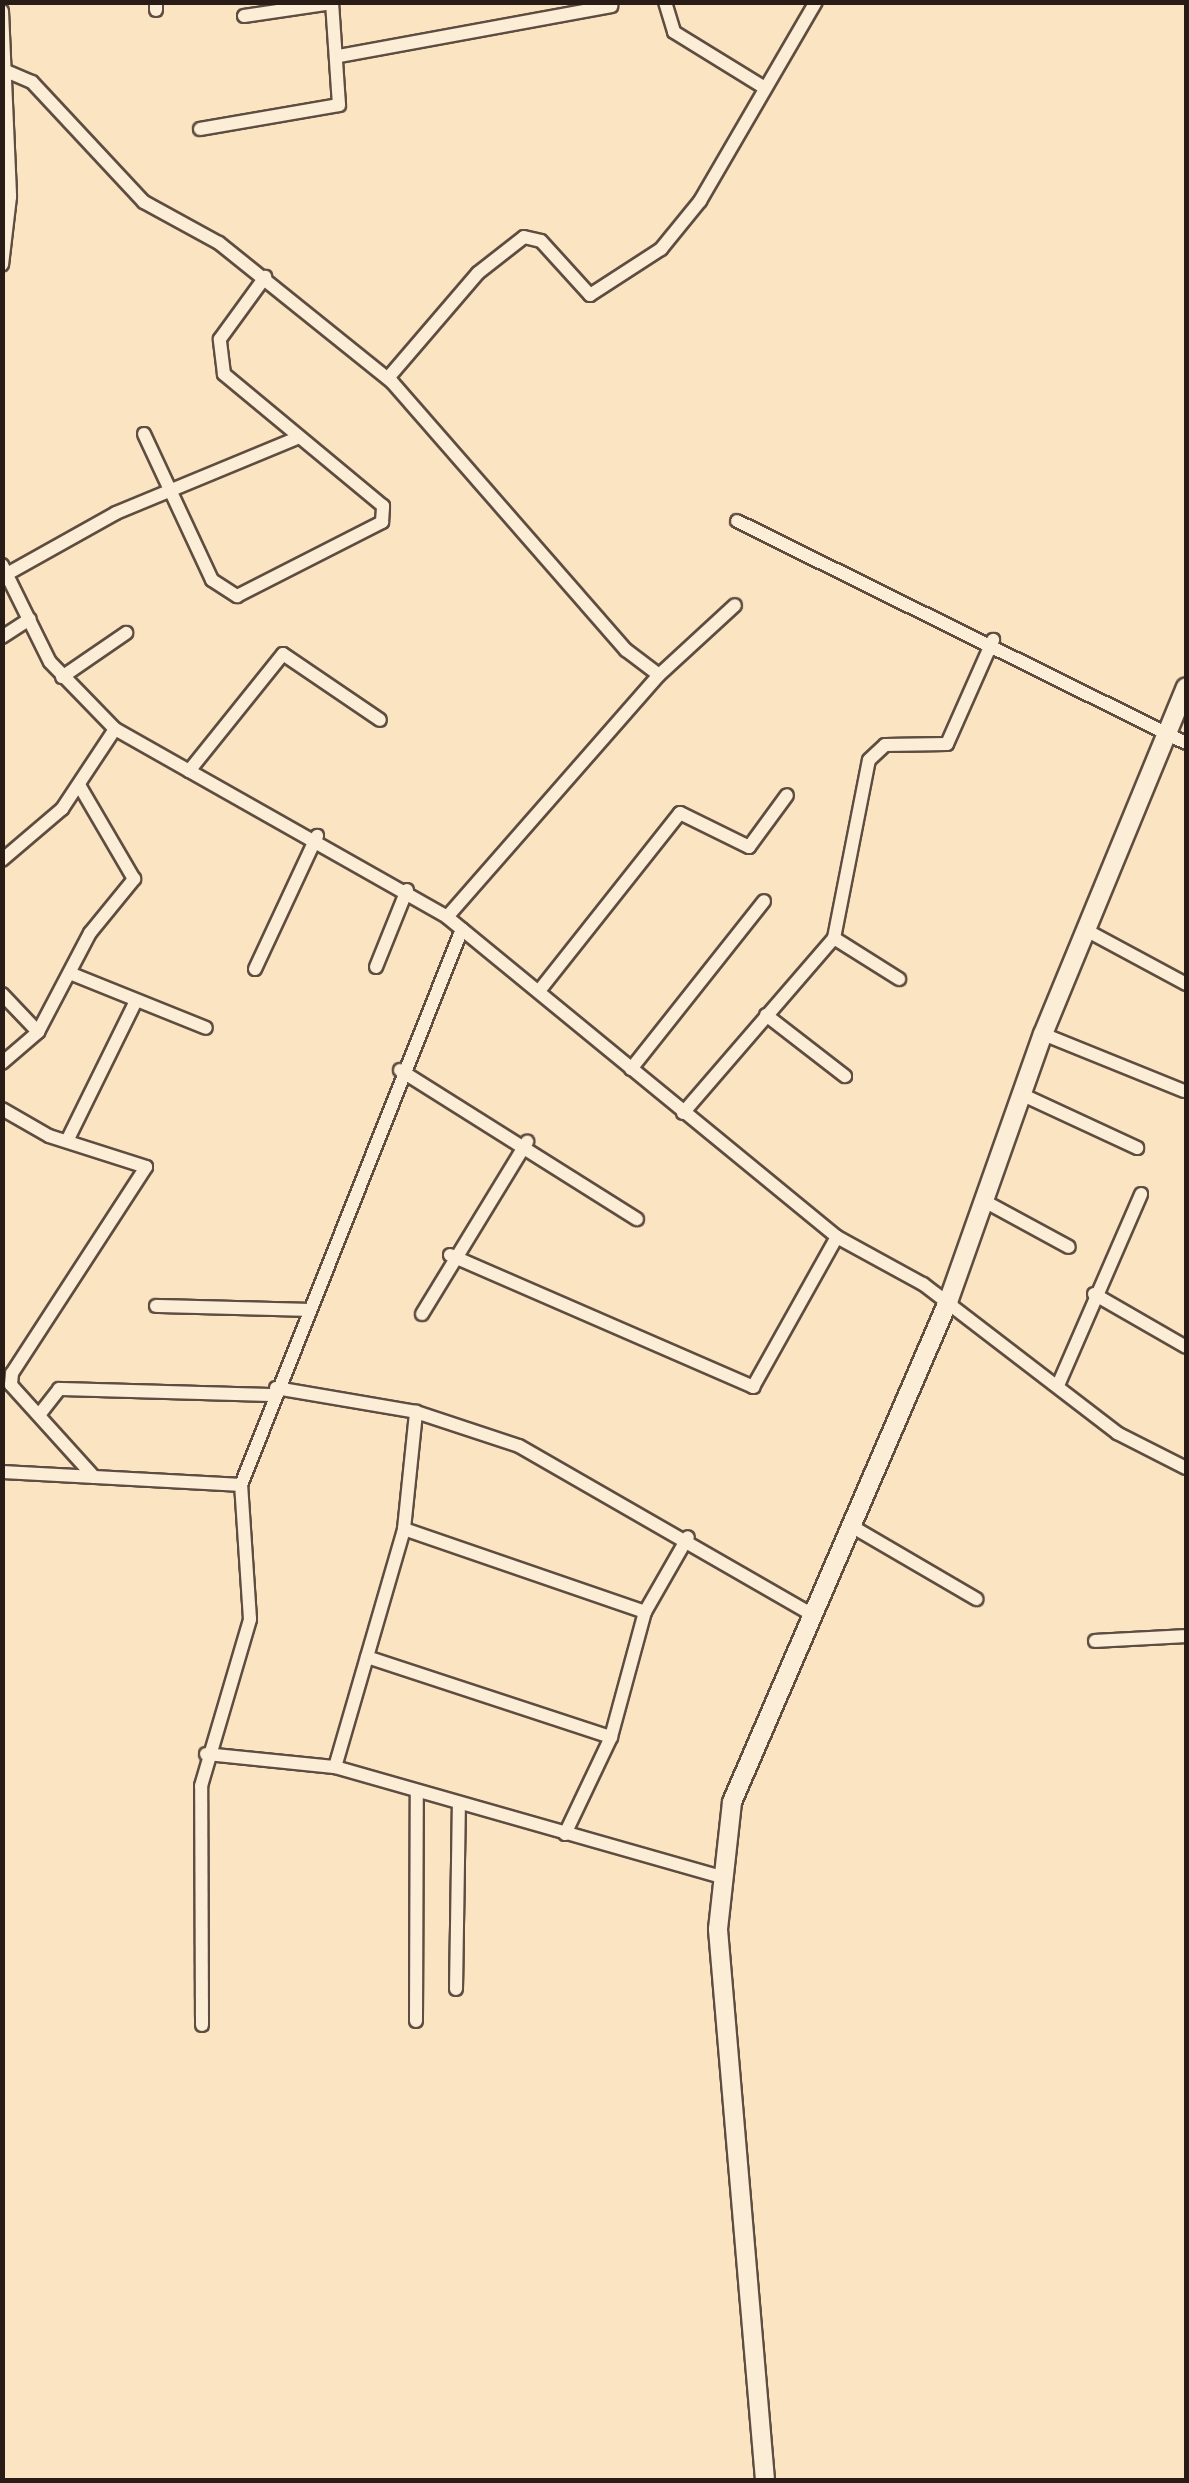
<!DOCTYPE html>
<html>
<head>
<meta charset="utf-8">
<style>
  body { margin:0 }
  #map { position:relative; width:1189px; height:2483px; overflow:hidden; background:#fbe4c2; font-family:"IM FELL English",serif }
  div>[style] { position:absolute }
  .roads { filter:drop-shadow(2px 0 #5e4d40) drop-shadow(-2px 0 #5e4d40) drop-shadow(0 2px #5e4d40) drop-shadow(0 -2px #5e4d40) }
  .street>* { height:12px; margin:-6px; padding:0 6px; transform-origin:6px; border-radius:6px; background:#fcedd7 }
  .secondary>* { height:18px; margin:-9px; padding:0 9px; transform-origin:9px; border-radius:9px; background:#fcedd7 }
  span { translate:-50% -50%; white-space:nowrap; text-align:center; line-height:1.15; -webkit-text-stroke:8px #fcedd7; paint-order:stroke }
  .frame { position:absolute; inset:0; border:5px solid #291b15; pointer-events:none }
</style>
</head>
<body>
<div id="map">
  <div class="roads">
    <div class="street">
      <div style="left:665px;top:2px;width:31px;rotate:73deg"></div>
      <div style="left:674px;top:32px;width:107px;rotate:31.6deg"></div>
      <div style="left:156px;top:10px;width:8px;rotate:-90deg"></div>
      <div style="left:2px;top:11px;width:186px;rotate:87.5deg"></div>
      <div style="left:10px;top:197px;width:68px;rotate:96.7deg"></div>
      <div style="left:244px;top:16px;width:89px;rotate:-8.4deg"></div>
      <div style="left:339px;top:56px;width:277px;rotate:-10.4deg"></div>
      <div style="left:6px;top:71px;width:28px;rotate:23deg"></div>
      <div style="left:32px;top:82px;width:164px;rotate:47deg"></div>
      <div style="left:144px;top:202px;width:85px;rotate:28.7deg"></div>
      <div style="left:219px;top:243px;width:222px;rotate:38.8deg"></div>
      <div style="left:392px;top:382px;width:356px;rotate:48.9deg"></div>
      <div style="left:626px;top:650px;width:41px;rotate:37.1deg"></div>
      <div style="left:200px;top:129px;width:141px;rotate:-9.8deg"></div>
      <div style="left:339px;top:105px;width:103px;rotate:-93.9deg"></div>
      <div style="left:388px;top:378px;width:138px;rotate:-49.4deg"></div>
      <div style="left:478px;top:273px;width:58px;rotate:-38deg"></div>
      <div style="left:524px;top:237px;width:17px;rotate:13deg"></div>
      <div style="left:541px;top:241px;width:73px;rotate:47.8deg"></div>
      <div style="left:590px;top:295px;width:85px;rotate:-32.9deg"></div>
      <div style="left:661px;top:249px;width:62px;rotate:-50.9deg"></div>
      <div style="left:700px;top:201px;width:230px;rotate:-59.8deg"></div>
      <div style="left:144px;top:434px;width:161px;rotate:65deg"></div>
      <div style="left:212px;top:580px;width:30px;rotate:33deg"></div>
      <div style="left:237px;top:596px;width:163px;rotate:-27deg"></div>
      <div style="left:382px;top:522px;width:16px;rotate:-86deg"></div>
      <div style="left:383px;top:506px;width:207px;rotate:-140.3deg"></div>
      <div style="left:224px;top:374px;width:35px;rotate:-97deg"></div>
      <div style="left:220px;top:339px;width:77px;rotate:-54deg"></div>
      <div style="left:737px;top:521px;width:501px;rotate:26.31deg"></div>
      <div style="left:2px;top:565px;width:108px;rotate:63.7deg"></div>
      <div style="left:50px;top:662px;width:93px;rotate:45.9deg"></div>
      <div style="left:115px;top:729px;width:382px;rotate:29.5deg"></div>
      <div style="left:447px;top:917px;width:504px;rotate:39.37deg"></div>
      <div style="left:837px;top:1237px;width:98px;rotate:28.7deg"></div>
      <div style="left:923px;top:1284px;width:245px;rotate:37.5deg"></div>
      <div style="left:1117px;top:1433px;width:77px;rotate:26.9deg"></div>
      <div style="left:7px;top:574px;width:125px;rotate:-29.2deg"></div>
      <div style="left:116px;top:513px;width:194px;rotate:-22.5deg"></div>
      <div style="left:2px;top:637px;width:33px;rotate:-33deg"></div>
      <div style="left:62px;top:677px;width:78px;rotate:-34.5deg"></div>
      <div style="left:189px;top:771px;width:150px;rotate:-51.2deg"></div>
      <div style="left:283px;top:654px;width:117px;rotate:34.2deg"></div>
      <div style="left:2px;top:860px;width:79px;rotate:-40.4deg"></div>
      <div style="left:62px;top:809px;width:96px;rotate:-56.5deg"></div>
      <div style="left:447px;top:917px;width:322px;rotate:-48.8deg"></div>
      <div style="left:659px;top:675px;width:103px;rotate:-42.6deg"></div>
      <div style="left:1084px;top:929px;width:116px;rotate:28.3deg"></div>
      <div style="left:834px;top:938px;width:77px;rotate:32.2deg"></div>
      <div style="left:376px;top:967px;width:83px;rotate:-68.1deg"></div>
      <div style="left:255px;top:969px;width:147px;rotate:-65deg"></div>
      <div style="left:72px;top:974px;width:144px;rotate:21.9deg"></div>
      <div style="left:539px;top:991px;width:227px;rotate:-51.6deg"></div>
      <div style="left:680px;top:813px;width:77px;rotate:26.2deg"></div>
      <div style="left:749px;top:847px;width:64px;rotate:-53.8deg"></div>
      <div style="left:2px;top:994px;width:52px;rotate:46.5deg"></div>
      <div style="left:38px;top:1032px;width:112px;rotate:-62.3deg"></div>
      <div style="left:90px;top:933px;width:70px;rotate:-50.8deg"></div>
      <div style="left:134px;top:879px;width:109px;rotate:-120.3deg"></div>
      <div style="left:766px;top:1015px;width:100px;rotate:37.7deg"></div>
      <div style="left:1043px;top:1034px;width:152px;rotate:22deg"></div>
      <div style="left:2px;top:1063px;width:48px;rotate:-40.7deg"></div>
      <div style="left:631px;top:1069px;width:214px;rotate:-51.6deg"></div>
      <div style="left:400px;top:1070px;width:280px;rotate:32.2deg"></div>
      <div style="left:1023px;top:1095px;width:126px;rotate:24.9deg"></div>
      <div style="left:2px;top:1109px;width:54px;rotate:29.9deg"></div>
      <div style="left:49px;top:1136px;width:102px;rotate:17.7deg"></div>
      <div style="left:146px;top:1167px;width:246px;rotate:123deg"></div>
      <div style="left:12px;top:1373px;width:12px;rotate:95deg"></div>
      <div style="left:11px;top:1385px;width:124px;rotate:47.9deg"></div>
      <div style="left:683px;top:1113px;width:231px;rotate:-49.2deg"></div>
      <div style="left:834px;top:938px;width:181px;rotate:-78.9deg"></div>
      <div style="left:869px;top:760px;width:22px;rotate:-43deg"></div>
      <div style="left:885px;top:745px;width:62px;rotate:-0.9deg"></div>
      <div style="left:947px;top:744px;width:114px;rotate:-66.1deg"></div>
      <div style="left:67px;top:1141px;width:154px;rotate:-63.8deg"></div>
      <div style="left:986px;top:1202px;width:94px;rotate:28.5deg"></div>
      <div style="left:450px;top:1255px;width:331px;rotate:23.5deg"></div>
      <div style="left:753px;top:1387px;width:172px;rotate:-60.8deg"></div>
      <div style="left:1094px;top:1294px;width:106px;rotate:29.9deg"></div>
      <div style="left:156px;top:1306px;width:150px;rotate:1.5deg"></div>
      <div style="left:422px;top:1314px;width:202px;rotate:-58.6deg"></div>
      <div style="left:1059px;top:1383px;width:206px;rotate:-66.5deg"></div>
      <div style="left:276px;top:1388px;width:142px;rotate:9.7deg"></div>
      <div style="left:416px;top:1412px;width:108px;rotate:18.3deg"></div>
      <div style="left:519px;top:1446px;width:339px;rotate:29.9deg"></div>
      <div style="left:39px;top:1415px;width:33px;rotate:-52deg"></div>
      <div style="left:59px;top:1389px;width:214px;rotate:1.6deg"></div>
      <div style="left:2px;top:1472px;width:239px;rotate:3.1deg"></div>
      <div style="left:853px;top:1527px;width:143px;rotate:30.3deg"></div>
      <div style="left:404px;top:1529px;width:255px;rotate:19deg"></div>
      <div style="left:1095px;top:1641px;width:91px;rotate:-3.1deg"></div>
      <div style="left:367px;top:1657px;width:257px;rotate:18.2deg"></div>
      <div style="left:206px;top:1754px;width:130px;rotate:5.8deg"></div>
      <div style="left:335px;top:1767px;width:400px;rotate:15.9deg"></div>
      <div style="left:335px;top:1767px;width:248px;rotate:-73.8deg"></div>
      <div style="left:404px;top:1529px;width:118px;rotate:-84.1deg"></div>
      <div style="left:565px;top:1834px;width:107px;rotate:-64.6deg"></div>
      <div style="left:611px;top:1737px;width:130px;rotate:-74.8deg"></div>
      <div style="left:645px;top:1612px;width:86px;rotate:-60.2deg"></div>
      <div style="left:456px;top:1989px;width:186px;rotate:-89.1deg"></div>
      <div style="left:416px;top:2021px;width:230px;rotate:-89.8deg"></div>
      <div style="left:202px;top:2025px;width:239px;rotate:-90.2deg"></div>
      <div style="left:201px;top:1786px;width:174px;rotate:-73.6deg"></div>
      <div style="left:250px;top:1619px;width:134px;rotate:-93.8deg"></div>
      <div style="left:241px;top:1485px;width:598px;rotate:-68.32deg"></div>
    </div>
    <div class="secondary">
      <div style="left:765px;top:2480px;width:553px;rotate:-94.88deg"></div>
      <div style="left:718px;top:1929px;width:128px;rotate:-83.7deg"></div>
      <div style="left:732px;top:1802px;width:545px;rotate:-66.64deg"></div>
      <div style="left:948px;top:1302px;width:284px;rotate:-70.5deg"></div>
      <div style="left:1043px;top:1034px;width:375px;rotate:-67.6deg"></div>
    </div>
  </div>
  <div class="frame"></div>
</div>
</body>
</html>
